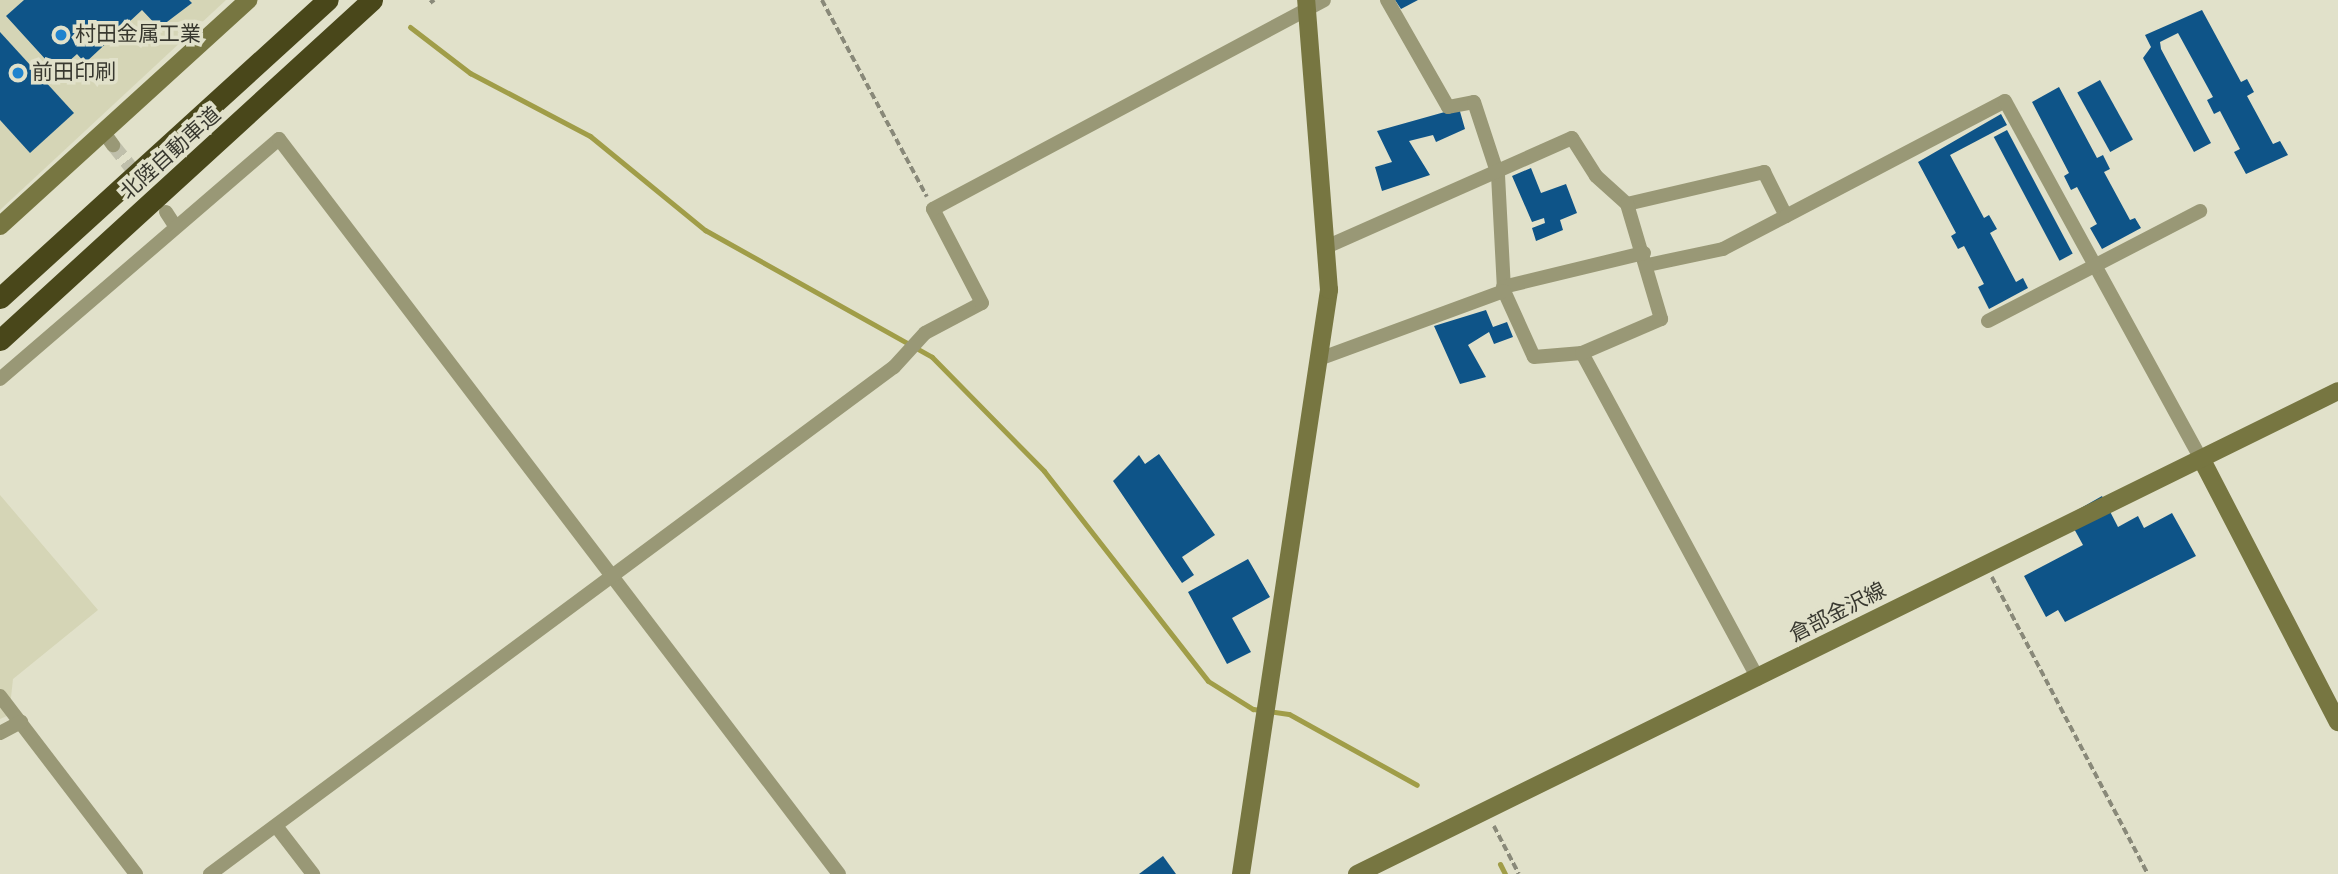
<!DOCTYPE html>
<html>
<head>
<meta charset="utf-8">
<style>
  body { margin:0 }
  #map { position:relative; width:2338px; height:874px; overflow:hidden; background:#e1e1ca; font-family:"Varela Round","Noto Sans JP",sans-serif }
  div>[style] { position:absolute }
  .built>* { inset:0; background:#d5d5b6 }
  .stream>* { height:5px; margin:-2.5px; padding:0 2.5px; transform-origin:2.5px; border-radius:2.5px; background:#a09d48 }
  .building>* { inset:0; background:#0e5488; transform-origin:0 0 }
  .street-tunnel>* { height:14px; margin-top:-7px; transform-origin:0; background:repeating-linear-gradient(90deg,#bfbfab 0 14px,transparent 0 21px) }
  .path>* { height:3.5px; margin-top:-1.75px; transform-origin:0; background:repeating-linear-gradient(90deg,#898979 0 7px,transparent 0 10.5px) }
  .street>* { height:14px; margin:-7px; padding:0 7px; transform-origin:7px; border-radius:7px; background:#999876 }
  .secondary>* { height:18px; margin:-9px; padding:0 9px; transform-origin:9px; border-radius:9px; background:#777641 }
  .highway>* { height:21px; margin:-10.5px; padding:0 10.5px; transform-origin:10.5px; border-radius:10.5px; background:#49471a }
  .dots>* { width:19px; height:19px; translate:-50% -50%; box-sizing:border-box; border:4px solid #e1e1ca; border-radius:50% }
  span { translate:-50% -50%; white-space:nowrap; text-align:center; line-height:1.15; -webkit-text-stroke:7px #e1e1ca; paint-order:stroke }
  .poi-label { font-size:21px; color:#38382f }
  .left { translate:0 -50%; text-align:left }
  .street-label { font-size:21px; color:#38382f }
</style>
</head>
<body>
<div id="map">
  <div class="built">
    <div style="clip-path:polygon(0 0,226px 0,0 210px)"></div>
    <div style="clip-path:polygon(0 495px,98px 610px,13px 679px,9px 715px,0 719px)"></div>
  </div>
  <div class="stream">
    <div style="left:410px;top:27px;width:76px;rotate:37.5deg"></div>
    <div style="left:470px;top:73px;width:136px;rotate:27.7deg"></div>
    <div style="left:590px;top:136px;width:149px;rotate:39.3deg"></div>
    <div style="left:705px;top:230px;width:260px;rotate:29.2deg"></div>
    <div style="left:932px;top:357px;width:160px;rotate:45.5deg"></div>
    <div style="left:1044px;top:471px;width:266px;rotate:52deg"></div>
    <div style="left:1208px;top:681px;width:53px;rotate:31.9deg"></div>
    <div style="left:1253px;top:709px;width:36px;rotate:8deg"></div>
    <div style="left:1289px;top:714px;width:146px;rotate:29deg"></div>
    <div style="left:1500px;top:864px;width:11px;rotate:63deg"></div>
  </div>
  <div class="building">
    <div style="clip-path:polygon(24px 0,189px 0,192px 3px,159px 28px,142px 10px,85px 63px,77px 54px,57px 72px,6px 16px)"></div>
    <div style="clip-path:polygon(1395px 0,1418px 0,1401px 9px)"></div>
    <div style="clip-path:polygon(2202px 10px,2241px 82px,2247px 79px,2254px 92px,2247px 96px,2273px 144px,2280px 141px,2288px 155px,2246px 174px,2234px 152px,2240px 149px,2220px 111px,2214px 114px,2207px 100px,2213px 97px,2178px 33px,2160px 42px,2161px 49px,2211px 143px,2194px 152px,2143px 58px,2151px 47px,2145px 35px)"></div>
    <div style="clip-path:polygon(0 32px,74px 113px,30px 153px,0 120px)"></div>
    <div style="left:2100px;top:80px;width:68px;height:26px;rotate:61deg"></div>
    <div style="clip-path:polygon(2059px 87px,2097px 158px,2103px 155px,2110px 169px,2104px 172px,2130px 220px,2135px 218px,2141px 228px,2102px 249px,2090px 228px,2097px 224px,2077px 187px,2071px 190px,2064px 176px,2069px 173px,2032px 102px)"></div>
    <div style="clip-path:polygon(1459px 108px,1465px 129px,1436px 142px,1433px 135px,1409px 141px,1430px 175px,1382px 191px,1375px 167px,1392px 162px,1377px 131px)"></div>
    <div style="clip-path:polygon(2001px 114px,2007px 125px,1950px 155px,1984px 218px,1989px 215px,1997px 229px,1990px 233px,2016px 282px,2023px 278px,2028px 288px,1989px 309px,1978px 287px,1984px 284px,1964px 246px,1958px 249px,1951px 236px,1956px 233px,1918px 162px)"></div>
    <div style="left:2007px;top:130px;width:140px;height:15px;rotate:62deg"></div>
    <div style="clip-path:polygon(1531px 168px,1541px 193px,1566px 184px,1577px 213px,1560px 220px,1563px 230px,1536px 241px,1532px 228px,1545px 223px,1544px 218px,1532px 222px,1512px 176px)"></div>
    <div style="clip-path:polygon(1486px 310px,1493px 327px,1507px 322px,1513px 337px,1494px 344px,1489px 332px,1468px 345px,1486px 377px,1460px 384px,1434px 326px)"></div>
    <div style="clip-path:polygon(1159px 454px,1215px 535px,1182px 557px,1194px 575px,1182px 583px,1113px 481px,1139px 455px,1145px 464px)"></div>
    <div style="clip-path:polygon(2102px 496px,2118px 527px,2138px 516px,2144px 528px,2172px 513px,2196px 556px,2065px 622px,2058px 610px,2046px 617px,2024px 576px,2083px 545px,2067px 516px)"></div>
    <div style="clip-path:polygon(1248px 559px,1270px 597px,1232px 618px,1251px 652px,1227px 664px,1188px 592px)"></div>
    <div style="clip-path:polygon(1163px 856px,1176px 874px,1139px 874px)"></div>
  </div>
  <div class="street-tunnel">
    <div style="left:113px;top:145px;width:75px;rotate:51.5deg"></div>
  </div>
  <div class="path">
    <div style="left:822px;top:0;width:223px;rotate:61.9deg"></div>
    <div style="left:430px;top:3px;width:5px;rotate:-37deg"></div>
    <div style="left:1992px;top:577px;width:335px;rotate:62.3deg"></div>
    <div style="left:1494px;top:826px;width:54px;rotate:62.5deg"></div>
  </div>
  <div class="street">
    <div style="left:1387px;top:0;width:123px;rotate:60.3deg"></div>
    <div style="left:1448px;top:107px;width:26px;rotate:-11deg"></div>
    <div style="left:1474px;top:102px;width:77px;rotate:71.8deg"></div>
    <div style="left:1498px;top:175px;width:116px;rotate:87deg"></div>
    <div style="left:1504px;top:291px;width:72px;rotate:65.6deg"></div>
    <div style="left:1534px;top:357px;width:48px;rotate:-4.8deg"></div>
    <div style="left:1582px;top:353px;width:370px;rotate:61.6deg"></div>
    <div style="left:105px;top:134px;width:14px;rotate:54deg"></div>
    <div style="left:1627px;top:204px;width:141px;rotate:-13.1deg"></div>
    <div style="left:1764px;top:172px;width:49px;rotate:63.4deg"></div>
    <div style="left:1786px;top:216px;width:71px;rotate:152.4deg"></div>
    <div style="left:1723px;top:249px;width:77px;rotate:168deg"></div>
    <div style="left:166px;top:212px;width:17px;rotate:57deg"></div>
    <div style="left:1786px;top:216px;width:247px;rotate:-27.7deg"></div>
    <div style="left:2005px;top:101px;width:412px;rotate:61.3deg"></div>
    <div style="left:1326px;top:247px;width:269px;rotate:-23.9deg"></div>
    <div style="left:1572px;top:138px;width:45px;rotate:57.7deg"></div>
    <div style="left:1596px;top:176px;width:42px;rotate:42.1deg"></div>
    <div style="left:1627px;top:204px;width:120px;rotate:73.5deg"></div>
    <div style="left:1661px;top:319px;width:86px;rotate:156.7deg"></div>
    <div style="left:1503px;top:287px;width:145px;rotate:-13.6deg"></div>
    <div style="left:1988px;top:321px;width:239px;rotate:-27.4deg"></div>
    <div style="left:1319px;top:359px;width:197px;rotate:-20.2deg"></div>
    <div style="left:0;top:379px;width:368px;rotate:-40.7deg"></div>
    <div style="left:279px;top:139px;width:924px;rotate:52.7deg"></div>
    <div style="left:0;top:696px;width:224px;rotate:52.6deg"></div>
    <div style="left:0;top:733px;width:24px;rotate:-28deg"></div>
    <div style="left:276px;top:826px;width:61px;rotate:52.4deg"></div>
    <div style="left:210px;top:874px;width:851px;rotate:-36.55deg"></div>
    <div style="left:894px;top:367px;width:46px;rotate:-47.6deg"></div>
    <div style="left:925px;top:333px;width:64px;rotate:-27.8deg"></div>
    <div style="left:982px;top:303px;width:106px;rotate:-117.5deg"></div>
    <div style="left:933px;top:209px;width:443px;rotate:-28.1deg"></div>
  </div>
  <div class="secondary">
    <div style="left:0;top:226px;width:336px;rotate:-42.3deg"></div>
    <div style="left:2203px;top:462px;width:293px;rotate:62.6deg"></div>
    <div style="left:1241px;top:874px;width:591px;rotate:-81.43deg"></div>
    <div style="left:1329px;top:290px;width:291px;rotate:-94.5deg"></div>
    <div style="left:1357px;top:874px;width:1093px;rotate:-26.21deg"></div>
  </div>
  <div class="highway">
    <div style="left:0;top:298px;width:443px;rotate:-42.3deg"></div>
    <div style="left:0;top:340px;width:504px;rotate:-42.43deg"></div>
  </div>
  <div class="dots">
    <div style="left:61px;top:35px;background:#1f83ce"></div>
    <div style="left:18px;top:73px;background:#1f83ce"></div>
  </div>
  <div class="poi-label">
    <span class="left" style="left:75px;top:35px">村田金属工業</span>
    <span class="left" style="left:32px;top:73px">前田印刷</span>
  </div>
  <div class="street-label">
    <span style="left:171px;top:154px;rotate:-42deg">北陸自動車道</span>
    <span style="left:1838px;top:613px;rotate:-27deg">倉部金沢線</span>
  </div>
</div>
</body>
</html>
